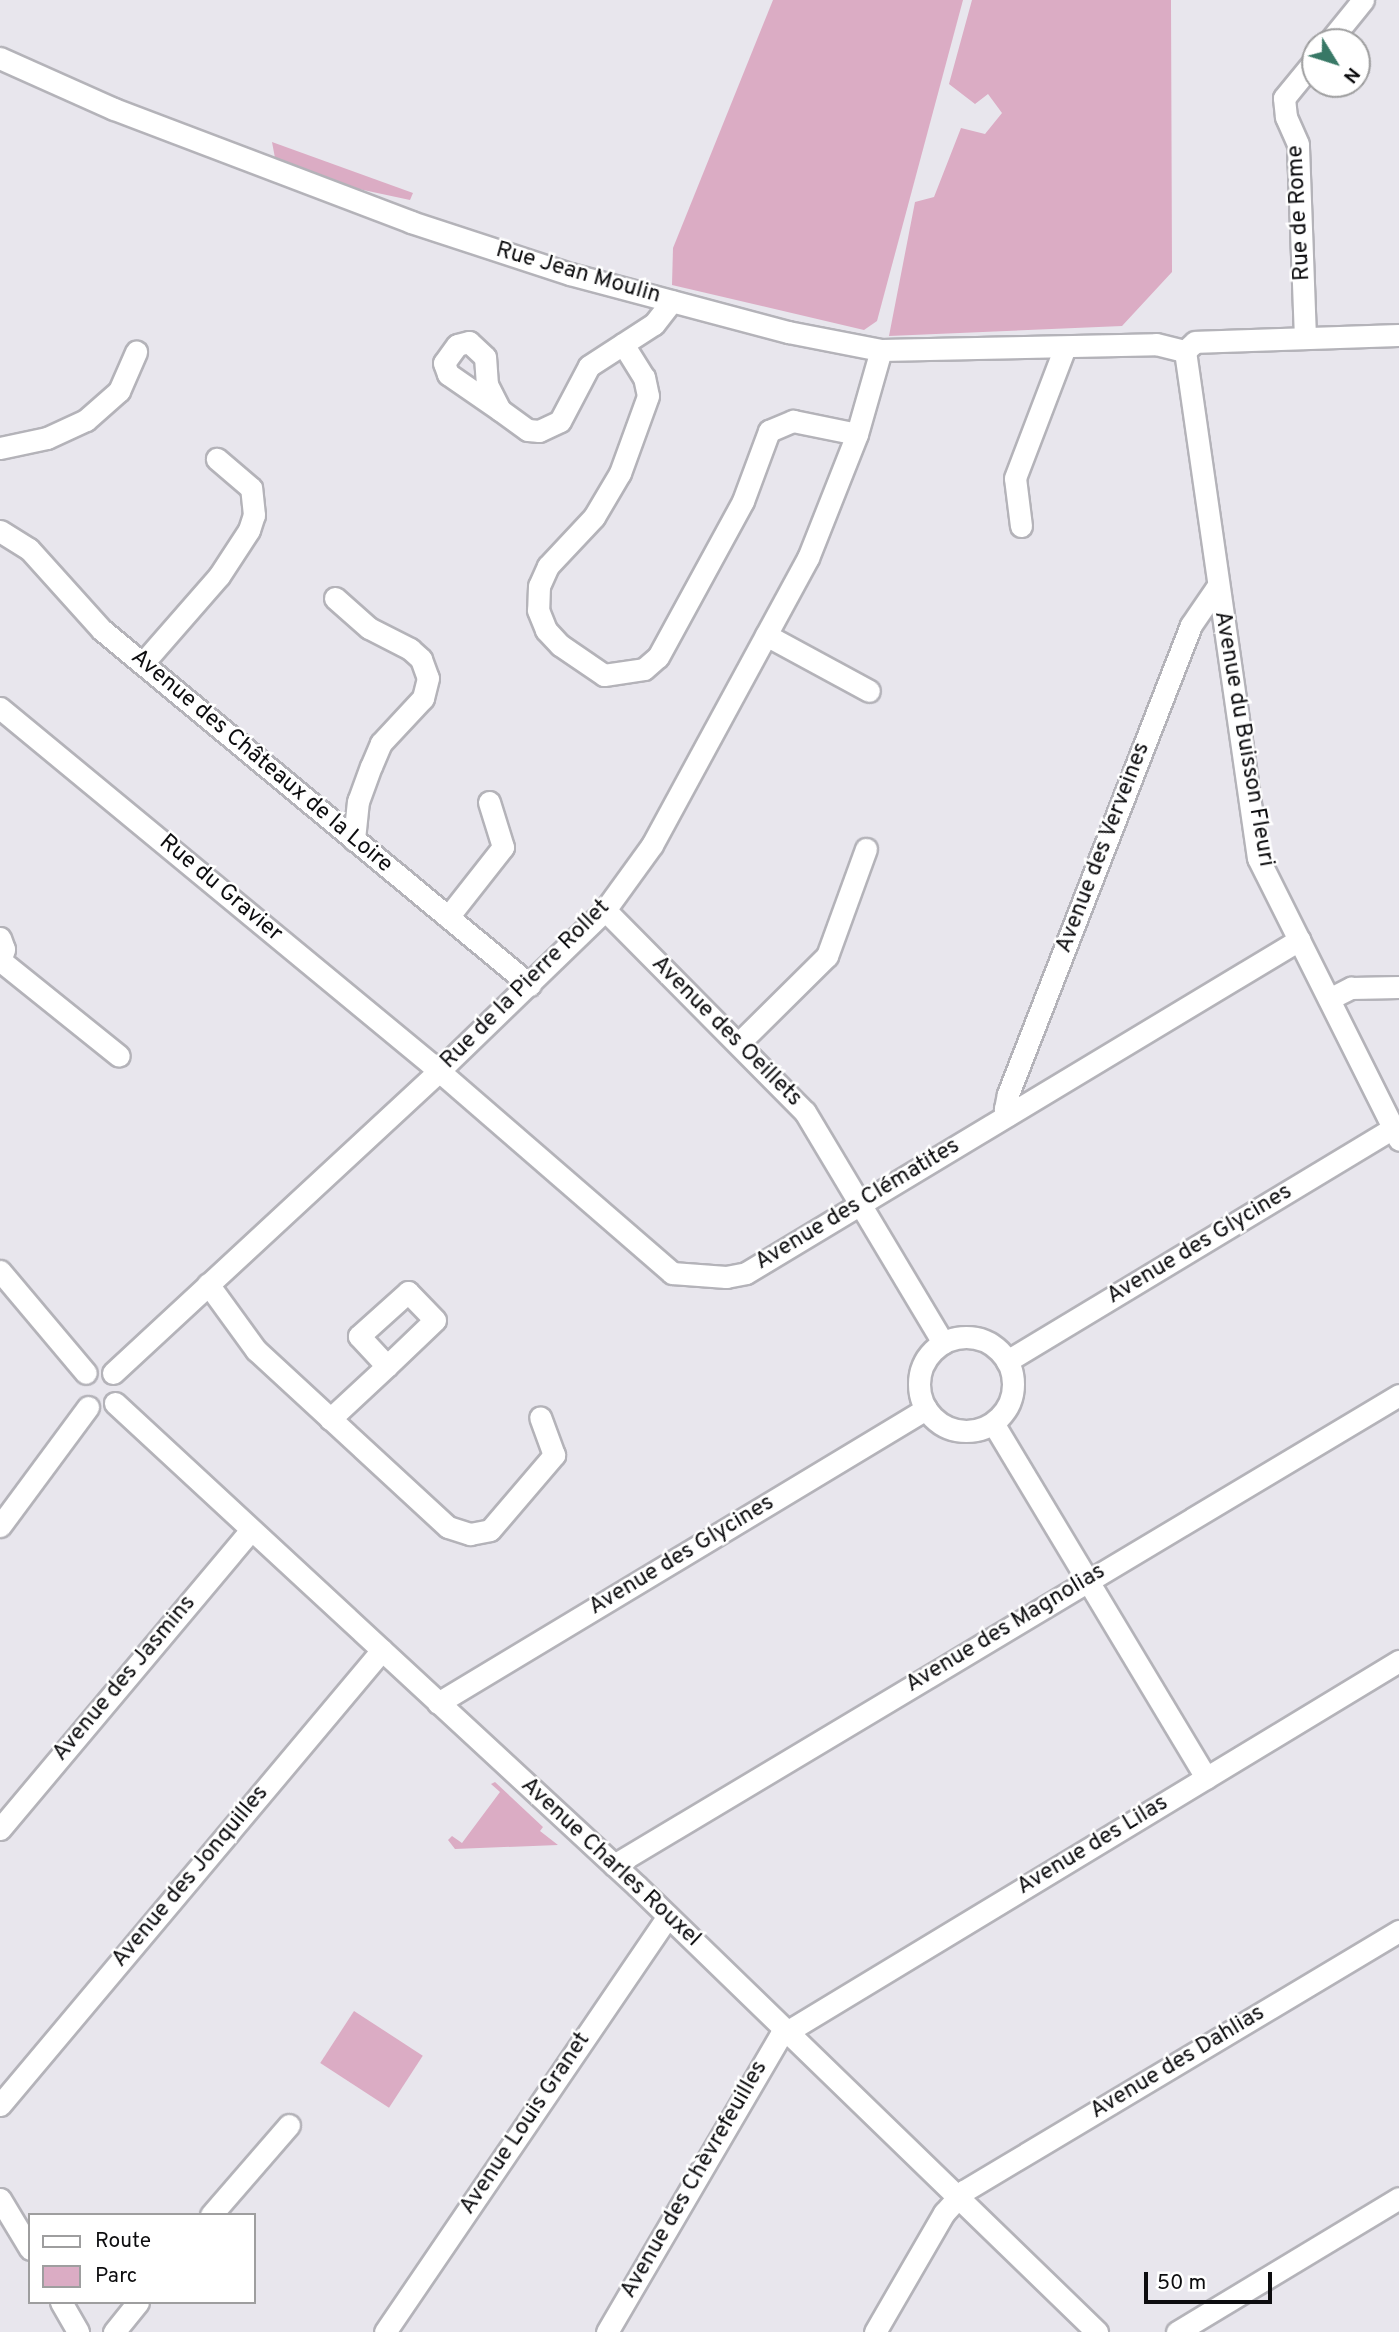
<!DOCTYPE html>
<html>
<head>
<meta charset="utf-8">
<style>
  body { margin:0 }
  #map { position:relative; width:1399px; height:2332px; overflow:hidden; background:#e8e6ed; font-family:Overpass,sans-serif }
  div>[style] { position:absolute }
  .green>* { inset:0; background:#dbacc4; transform-origin:0 0 }
  .roads { filter:drop-shadow(2px 0 #b4b3b9) drop-shadow(-2px 0 #b4b3b9) drop-shadow(0 2px #b4b3b9) drop-shadow(0 -2px #b4b3b9) }
  .minor>* { height:21px; margin:-10.5px; padding:0 10.5px; transform-origin:10.5px; border-radius:10.5px; background:#fff }
  .minor>.ring { margin:-10.5px; padding:0; box-sizing:content-box; background:none; border:21px solid #fff; border-radius:50% }
  span { translate:-50% -50%; white-space:nowrap; text-align:center; line-height:1.15; -webkit-text-stroke:5px #fff; paint-order:stroke }
  .street-label { font-size:23px; color:#0d0d0f }
  .legend { position:absolute; left:28px; top:2213px; width:228px; height:91px; box-sizing:border-box; background:#fff; border:2px solid #9e9e9f; margin:0; padding:9px 12px; list-style:none; font-size:21px; color:#0d0d0f }
  .legend li { display:flex; align-items:center; gap:14px; height:35px }
  .legend b { width:35px; border:2px solid #9e9e9f }
  .north { position:absolute; left:1301px; top:28px; width:70px; height:70px; box-sizing:border-box; background:#fff; border:2px solid #9e9e9f; border-radius:50%; rotate:128deg; font-size:19px; font-weight:700; line-height:28px; text-align:center; color:#0d0d0f }
  .north::after { content:''; display:block; margin:auto; width:24px; height:32px; background:#387866; clip-path:polygon(50% 0,100% 100%,50% 72%,0 100%) }
  .scale { position:absolute; left:1144px; top:2272px; width:128px; height:32px; box-sizing:border-box; border:4px solid #0d0d0f; border-top:0; padding-left:9px; font-size:21px; line-height:24px; white-space:nowrap; color:#0d0d0f; -webkit-text-stroke:5px #fff; paint-order:stroke }
</style>
</head>
<body>
<div id="map">
  <div class="green">
    <div style="clip-path:polygon(773px 0,963px 0,877px 321px,864px 330px,672px 285px,673px 248px)"></div>
    <div style="clip-path:polygon(972px 0,1171px 0,1172px 272px,1122px 326px,889px 336px,915px 202px,934px 197px,961px 128px,985px 134px,1002px 113px,988px 94px,975px 104px,949px 84px)"></div>
    <div style="clip-path:polygon(272px 142px,413px 193px,410px 200px,354px 188px,275px 158px)"></div>
    <div style="clip-path:polygon(495px 1782px,543px 1827px,540px 1831px,558px 1845px,455px 1849px,448px 1840px,452px 1836px,462px 1843px,500px 1792px,491px 1784px)"></div>
    <div style="left:354px;top:2011px;width:82px;height:62px;rotate:33deg"></div>
  </div>
  <div class="roads">
    <div class="minor">
      <div style="left:1329px;top:42px;width:54px;rotate:-51deg"></div>
      <div style="left:0;top:58px;width:125px;rotate:24.1deg"></div>
      <div style="left:114px;top:109px;width:318px;rotate:20.8deg"></div>
      <div style="left:411px;top:222px;width:167px;rotate:18.1deg"></div>
      <div style="left:570px;top:274px;width:226px;rotate:14.9deg"></div>
      <div style="left:788px;top:332px;width:95px;rotate:11deg"></div>
      <div style="left:881px;top:350px;width:275px;rotate:-1.2deg"></div>
      <div style="left:1156px;top:344px;width:30px;rotate:14deg"></div>
      <div style="left:1305px;top:338px;width:194px;rotate:-92.1deg"></div>
      <div style="left:1298px;top:144px;width:30px;rotate:-114deg"></div>
      <div style="left:1286px;top:117px;width:19px;rotate:-96deg"></div>
      <div style="left:1284px;top:98px;width:49px;rotate:-50.8deg"></div>
      <div style="left:623px;top:344px;width:39px;rotate:58deg"></div>
      <div style="left:644px;top:377px;width:19px;rotate:78deg"></div>
      <div style="left:648px;top:396px;width:82px;rotate:110deg"></div>
      <div style="left:620px;top:473px;width:51px;rotate:120.6deg"></div>
      <div style="left:594px;top:517px;width:67px;rotate:133.2deg"></div>
      <div style="left:548px;top:566px;width:22px;rotate:114deg"></div>
      <div style="left:539px;top:586px;width:24px;rotate:92deg"></div>
      <div style="left:538px;top:610px;width:22px;rotate:68deg"></div>
      <div style="left:546px;top:630px;width:21px;rotate:47deg"></div>
      <div style="left:560px;top:645px;width:53px;rotate:34.3deg"></div>
      <div style="left:604px;top:675px;width:40px;rotate:-8.5deg"></div>
      <div style="left:644px;top:669px;width:18px;rotate:-41deg"></div>
      <div style="left:658px;top:657px;width:178px;rotate:-61.4deg"></div>
      <div style="left:743px;top:501px;width:75px;rotate:-69.6deg"></div>
      <div style="left:769px;top:431px;width:26px;rotate:-23deg"></div>
      <div style="left:793px;top:421px;width:65px;rotate:11.5deg"></div>
      <div style="left:1185px;top:351px;width:512px;rotate:81.81deg"></div>
      <div style="left:1258px;top:858px;width:315px;rotate:63.4deg"></div>
      <div style="left:1185px;top:351px;width:13px;rotate:-42deg"></div>
      <div style="left:1195px;top:342px;width:204px;rotate:-2deg"></div>
      <div style="left:500px;top:410px;width:28px;rotate:-117deg"></div>
      <div style="left:487px;top:385px;width:28px;rotate:-94deg"></div>
      <div style="left:485px;top:357px;width:22px;rotate:-137deg"></div>
      <div style="left:469px;top:342px;width:12px;rotate:166deg"></div>
      <div style="left:457px;top:345px;width:22px;rotate:126deg"></div>
      <div style="left:444px;top:363px;width:12px;rotate:70deg"></div>
      <div style="left:448px;top:374px;width:63px;rotate:34.7deg"></div>
      <div style="left:500px;top:410px;width:34px;rotate:36deg"></div>
      <div style="left:528px;top:430px;width:11px;rotate:5deg"></div>
      <div style="left:539px;top:431px;width:23px;rotate:-25deg"></div>
      <div style="left:560px;top:421px;width:62px;rotate:-62.2deg"></div>
      <div style="left:589px;top:366px;width:77px;rotate:-32.9deg"></div>
      <div style="left:654px;top:324px;width:29px;rotate:-52deg"></div>
      <div style="left:0;top:448px;width:48px;rotate:-12deg"></div>
      <div style="left:47px;top:438px;width:43px;rotate:-24.8deg"></div>
      <div style="left:86px;top:420px;width:44px;rotate:-41.3deg"></div>
      <div style="left:119px;top:391px;width:43px;rotate:-66.4deg"></div>
      <div style="left:1021px;top:526px;width:48px;rotate:-97.1deg"></div>
      <div style="left:1015px;top:478px;width:140px;rotate:-69.1deg"></div>
      <div style="left:0;top:531px;width:34px;rotate:32deg"></div>
      <div style="left:29px;top:549px;width:109px;rotate:48deg"></div>
      <div style="left:102px;top:630px;width:556px;rotate:39.67deg"></div>
      <div style="left:335px;top:598px;width:45px;rotate:41.4deg"></div>
      <div style="left:369px;top:628px;width:46px;rotate:27.1deg"></div>
      <div style="left:410px;top:649px;width:15px;rotate:42deg"></div>
      <div style="left:421px;top:659px;width:20px;rotate:70deg"></div>
      <div style="left:428px;top:678px;width:21px;rotate:104deg"></div>
      <div style="left:423px;top:698px;width:62px;rotate:133deg"></div>
      <div style="left:381px;top:743px;width:25px;rotate:113deg"></div>
      <div style="left:371px;top:766px;width:37px;rotate:110deg"></div>
      <div style="left:358px;top:801px;width:39px;rotate:96deg"></div>
      <div style="left:766px;top:635px;width:117px;rotate:28.5deg"></div>
      <div style="left:143px;top:663px;width:116px;rotate:-48.9deg"></div>
      <div style="left:219px;top:576px;width:55px;rotate:-56.9deg"></div>
      <div style="left:249px;top:530px;width:16px;rotate:-72deg"></div>
      <div style="left:254px;top:515px;width:27px;rotate:-96deg"></div>
      <div style="left:251px;top:488px;width:45px;rotate:-139.5deg"></div>
      <div style="left:0;top:708px;width:559px;rotate:39.56deg"></div>
      <div style="left:431px;top:1064px;width:319px;rotate:40.9deg"></div>
      <div style="left:672px;top:1273px;width:54px;rotate:4.2deg"></div>
      <div style="left:726px;top:1277px;width:20px;rotate:-11deg"></div>
      <div style="left:746px;top:1273px;width:646px;rotate:-31.06deg"></div>
      <div style="left:605px;top:910px;width:284px;rotate:45.3deg"></div>
      <div style="left:805px;top:1112px;width:269px;rotate:59.1deg"></div>
      <div style="left:448px;top:917px;width:89px;rotate:-51.8deg"></div>
      <div style="left:503px;top:847px;width:47px;rotate:-107.3deg"></div>
      <div style="left:0;top:938px;width:12px;rotate:70deg"></div>
      <div style="left:4px;top:949px;width:14px;rotate:107deg"></div>
      <div style="left:1px;top:961px;width:151px;rotate:38.8deg"></div>
      <div style="left:1329px;top:999px;width:25px;rotate:-27deg"></div>
      <div style="left:1351px;top:988px;width:48px;rotate:-1.2deg"></div>
      <div style="left:739px;top:1043px;width:124px;rotate:-44.7deg"></div>
      <div style="left:827px;top:956px;width:114px;rotate:-70deg"></div>
      <div style="left:1008px;top:1115px;width:7px;rotate:-117deg"></div>
      <div style="left:1005px;top:1109px;width:15px;rotate:-79deg"></div>
      <div style="left:1008px;top:1094px;width:503px;rotate:-68.68deg"></div>
      <div style="left:1191px;top:625px;width:46px;rotate:-55.6deg"></div>
      <div style="left:0;top:1271px;width:133px;rotate:49.9deg"></div>
      <div style="left:208px;top:1284px;width:82px;rotate:54deg"></div>
      <div style="left:256px;top:1350px;width:261px;rotate:42.7deg"></div>
      <div style="left:448px;top:1527px;width:23px;rotate:18deg"></div>
      <div style="left:470px;top:1534px;width:20px;rotate:-11deg"></div>
      <div style="left:490px;top:1530px;width:99px;rotate:-49.5deg"></div>
      <div style="left:554px;top:1455px;width:40px;rotate:-110.2deg"></div>
      <div class="ring" style="left:919px;top:1337px;width:73px;height:73px"></div>
      <div style="left:1007px;top:1361px;width:451px;rotate:-31.1deg"></div>
      <div style="left:113px;top:1373px;width:444px;rotate:-42.8deg"></div>
      <div style="left:439px;top:1071px;width:231px;rotate:-44.1deg"></div>
      <div style="left:605px;top:910px;width:80px;rotate:-54.1deg"></div>
      <div style="left:652px;top:845px;width:327px;rotate:-61.5deg"></div>
      <div style="left:808px;top:558px;width:133px;rotate:-68.4deg"></div>
      <div style="left:857px;top:434px;width:87px;rotate:-74.1deg"></div>
      <div style="left:115px;top:1403px;width:711px;rotate:42.78deg"></div>
      <div style="left:637px;top:1886px;width:641px;rotate:44.11deg"></div>
      <div style="left:330px;top:1419px;width:78px;rotate:-42.9deg"></div>
      <div style="left:387px;top:1366px;width:66px;rotate:-43.8deg"></div>
      <div style="left:435px;top:1320px;width:39px;rotate:-134deg"></div>
      <div style="left:408px;top:1292px;width:66px;rotate:138.1deg"></div>
      <div style="left:359px;top:1336px;width:41px;rotate:47deg"></div>
      <div style="left:993px;top:1423px;width:414px;rotate:59deg"></div>
      <div style="left:0;top:1526px;width:148px;rotate:-53.5deg"></div>
      <div style="left:438px;top:1703px;width:570px;rotate:-31.07deg"></div>
      <div style="left:0;top:1829px;width:390px;rotate:-50deg"></div>
      <div style="left:614px;top:1865px;width:915px;rotate:-30.91deg"></div>
      <div style="left:0;top:2105px;width:594px;rotate:-49.98deg"></div>
      <div style="left:0;top:2199px;width:58px;rotate:59deg"></div>
      <div style="left:211px;top:2215px;width:119px;rotate:-49.1deg"></div>
      <div style="left:61px;top:2302px;width:34px;rotate:60deg"></div>
      <div style="left:114px;top:2332px;width:38px;rotate:-51deg"></div>
      <div style="left:385px;top:2332px;width:503px;rotate:-55.77deg"></div>
      <div style="left:607px;top:2332px;width:343px;rotate:-59.7deg"></div>
      <div style="left:780px;top:2036px;width:724px;rotate:-31.21deg"></div>
      <div style="left:875px;top:2332px;width:138px;rotate:-59.9deg"></div>
      <div style="left:944px;top:2213px;width:30px;rotate:-48deg"></div>
      <div style="left:964px;top:2191px;width:507px;rotate:-30.87deg"></div>
      <div style="left:1177px;top:2332px;width:259px;rotate:-31.1deg"></div>
    </div>
  </div>
  <div class="street-label">
    <span style="left:1300px;top:213px;rotate:-93deg">Rue de Rome</span>
    <span style="left:578px;top:274px;rotate:16deg">Rue Jean Moulin</span>
    <span style="left:1243px;top:739px;rotate:80deg">Avenue du Buisson Fleuri</span>
    <span style="left:261px;top:762px;rotate:40deg">Avenue des Châteaux de la Loire</span>
    <span style="left:1104px;top:848px;rotate:-69deg">Avenue des Verveines</span>
    <span style="left:220px;top:889px;rotate:40deg">Rue du Gravier</span>
    <span style="left:526px;top:985px;rotate:-45deg">Rue de la Pierre Rollet</span>
    <span style="left:726px;top:1032px;rotate:45deg">Avenue des Oeillets</span>
    <span style="left:858px;top:1205px;rotate:-31deg">Avenue des Clématites</span>
    <span style="left:1200px;top:1245px;rotate:-31deg">Avenue des Glycines</span>
    <span style="left:682px;top:1556px;rotate:-31deg">Avenue des Glycines</span>
    <span style="left:1006px;top:1629px;rotate:-31deg">Avenue des Magnolias</span>
    <span style="left:125px;top:1679px;rotate:-50deg">Avenue des Jasmins</span>
    <span style="left:1093px;top:1846px;rotate:-31deg">Avenue des Lilas</span>
    <span style="left:610px;top:1863px;rotate:43deg">Avenue Charles Rouxel</span>
    <span style="left:191px;top:1877px;rotate:-50deg">Avenue des Jonquilles</span>
    <span style="left:1178px;top:2063px;rotate:-31deg">Avenue des Dahlias</span>
    <span style="left:526px;top:2124px;rotate:-56deg">Avenue Louis Granet</span>
    <span style="left:695px;top:2180px;rotate:-60deg">Avenue des Chèvrefeuilles</span>
  </div>
  <ul class="legend">
  <li><b style="height:9px;background:#fff"></b>Route</li>
  <li><b style="height:19px;background:#dbacc4"></b>Parc</li>
  </ul>
  <div class="north">N</div>
  <div class="scale">50 m</div>
</div>
</body>
</html>
